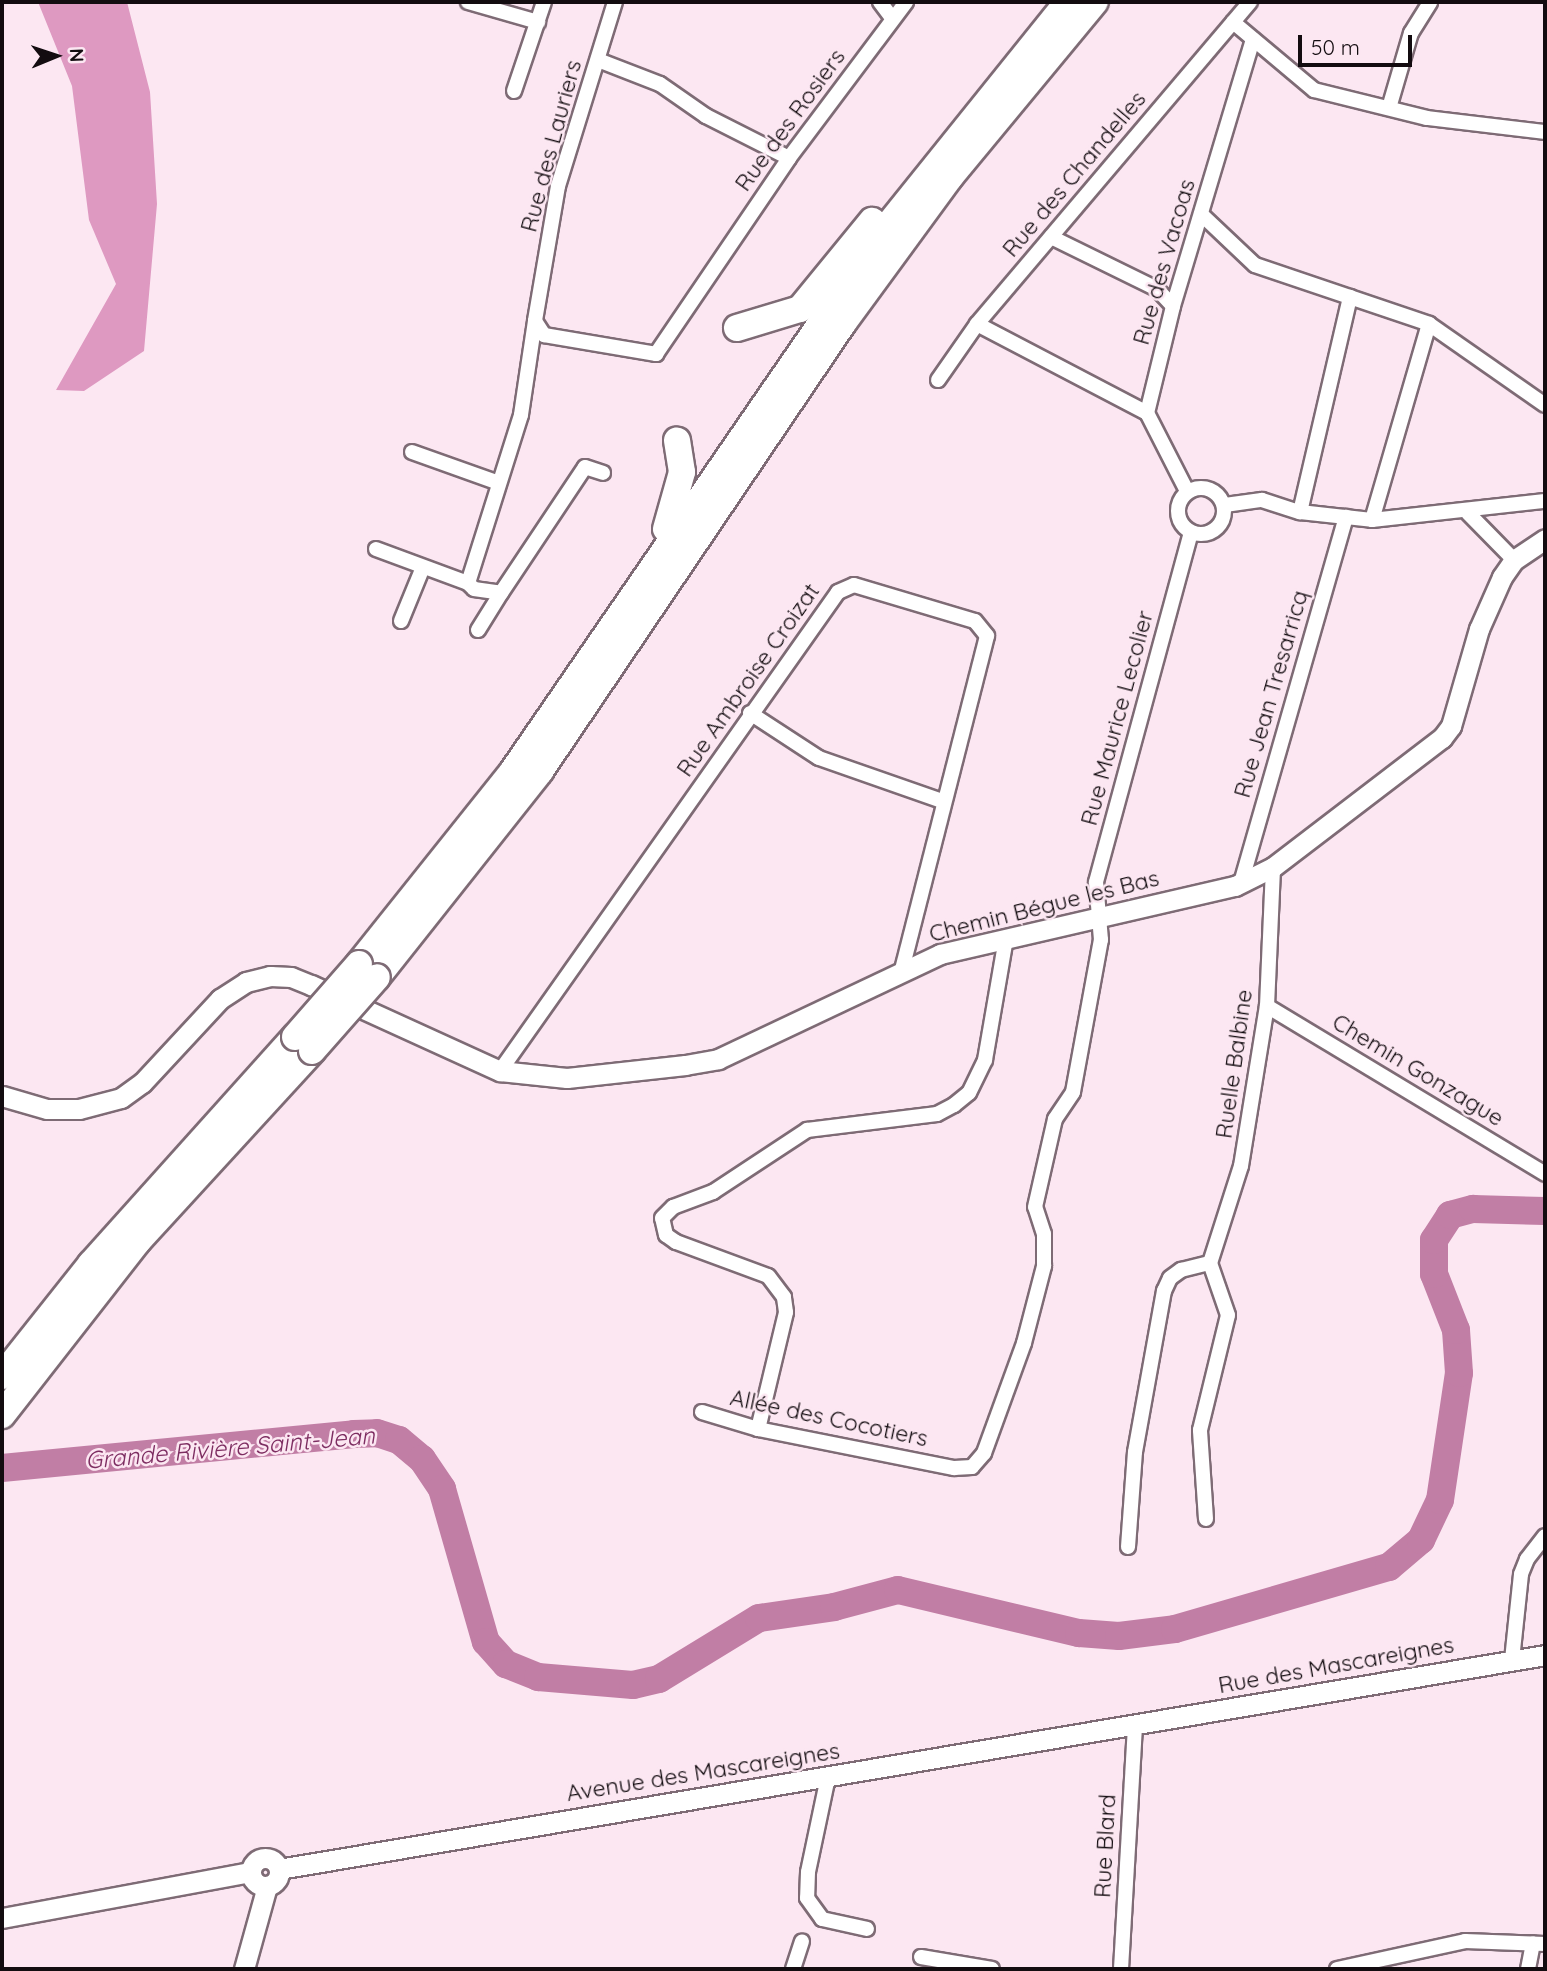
<!DOCTYPE html>
<html>
<head>
<meta charset="utf-8">
<style>
  body { margin:0 }
  #map { position:relative; width:1547px; height:1971px; overflow:hidden; background:#fce7f2; font-family:Quicksand,sans-serif }
  div>[style] { position:absolute }
  .forest>* { inset:0; background:#de99c1 }
  .river>* { height:28px; margin:-14px; padding:0 14px; transform-origin:14px; border-radius:14px; background:#c17ea5 }
  .roads { filter:drop-shadow(2px 0 #7e6b75) drop-shadow(-2px 0 #7e6b75) drop-shadow(0 2px #7e6b75) drop-shadow(0 -2px #7e6b75) }
  .street>* { height:14px; margin:-7px; padding:0 7px; transform-origin:7px; border-radius:7px; background:#fff }
  .street>.ring { margin:-7px; padding:0; box-sizing:content-box; background:none; border:14px solid #fff; border-radius:50% }
  .secondary>* { height:19px; margin:-9.5px; padding:0 9.5px; transform-origin:9.5px; border-radius:9.5px; background:#fff }
  .secondary>.ring { margin:-9.5px; padding:0; box-sizing:content-box; background:none; border:19px solid #fff; border-radius:50% }
  .highway>* { height:26px; margin:-13px; padding:0 13px; transform-origin:13px; border-radius:13px; background:#fff }
  .bridges { filter:drop-shadow(2px 0 #7e6b75) drop-shadow(-2px 0 #7e6b75) drop-shadow(0 2px #7e6b75) drop-shadow(0 -2px #7e6b75) }
  .highway-bridge>* { height:26px; margin:-13px; padding:0 13px; transform-origin:13px; border-radius:13px; background:#fff }
  span { translate:-50% -50%; white-space:nowrap; text-align:center; line-height:1.15; -webkit-text-stroke:5px #fce7f2; paint-order:stroke }
  .street-label { font-size:23px; color:#130c10 }
  .water-label { font-size:24px; color:#7d2d61; font-style:italic }
  .frame { position:absolute; inset:0; border:4px solid #130c10; pointer-events:none }
  .north { position:absolute; left:21px; top:21px; width:70px; height:70px; -webkit-text-stroke:5px #fce7f2; paint-order:stroke; rotate:88deg; font-size:19px; font-weight:700; line-height:28px; text-align:center; color:#130c10 }
  .north::after { content:''; display:block; margin:auto; width:24px; height:32px; background:#130c10; clip-path:polygon(50% 0,100% 100%,50% 72%,0 100%) }
  .scale { position:absolute; left:1298px; top:35px; width:114px; height:32px; box-sizing:border-box; border:4px solid #130c10; border-top:0; padding-left:9px; font-size:21px; line-height:24px; white-space:nowrap; color:#130c10; -webkit-text-stroke:5px #fce7f2; paint-order:stroke }
</style>
</head>
<body>
<div id="map">
  <div class="forest">
    <div style="clip-path:polygon(38px 2px,127px 2px,150px 92px,157px 204px,144px 351px,84px 391px,56px 390px,116px 284px,89px 220px,72px 86px)"></div>
  </div>
  <div class="river">
    <div style="left:2px;top:1468px;width:354px;rotate:-5.5deg"></div>
    <div style="left:354px;top:1434px;width:23px;rotate:-2deg"></div>
    <div style="left:377px;top:1433px;width:23px;rotate:18deg"></div>
    <div style="left:399px;top:1440px;width:30px;rotate:40deg"></div>
    <div style="left:422px;top:1459px;width:36px;rotate:56deg"></div>
    <div style="left:442px;top:1489px;width:159px;rotate:74deg"></div>
    <div style="left:486px;top:1642px;width:30px;rotate:48deg"></div>
    <div style="left:506px;top:1664px;width:35px;rotate:22deg"></div>
    <div style="left:538px;top:1677px;width:95px;rotate:4.8deg"></div>
    <div style="left:633px;top:1685px;width:27px;rotate:-13deg"></div>
    <div style="left:659px;top:1679px;width:117px;rotate:-31.4deg"></div>
    <div style="left:759px;top:1618px;width:76px;rotate:-8.3deg"></div>
    <div style="left:834px;top:1607px;width:66px;rotate:-14.9deg"></div>
    <div style="left:898px;top:1590px;width:186px;rotate:13.4deg"></div>
    <div style="left:1079px;top:1633px;width:40px;rotate:4.3deg"></div>
    <div style="left:1119px;top:1636px;width:56px;rotate:-7.1deg"></div>
    <div style="left:1175px;top:1629px;width:223px;rotate:-16.2deg"></div>
    <div style="left:1389px;top:1567px;width:42px;rotate:-40.2deg"></div>
    <div style="left:1421px;top:1540px;width:44px;rotate:-64.6deg"></div>
    <div style="left:1440px;top:1500px;width:128px;rotate:-81.5deg"></div>
    <div style="left:1459px;top:1373px;width:43px;rotate:-94deg"></div>
    <div style="left:1456px;top:1330px;width:60px;rotate:-111.4deg"></div>
    <div style="left:1434px;top:1274px;width:34px;rotate:-90deg"></div>
    <div style="left:1434px;top:1240px;width:30px;rotate:-57deg"></div>
    <div style="left:1450px;top:1215px;width:24px;rotate:-15deg"></div>
    <div style="left:1473px;top:1209px;width:72px;rotate:1.6deg"></div>
  </div>
  <div class="roads">
    <div class="street">
      <div style="left:468px;top:2px;width:73px;rotate:15.9deg"></div>
      <div style="left:615px;top:2px;width:193px;rotate:107.2deg"></div>
      <div style="left:558px;top:186px;width:137px;rotate:99.7deg"></div>
      <div style="left:535px;top:321px;width:17px;rotate:57deg"></div>
      <div style="left:544px;top:335px;width:114px;rotate:9.6deg"></div>
      <div style="left:656px;top:354px;width:237px;rotate:-55.8deg"></div>
      <div style="left:789px;top:158px;width:195px;rotate:-53.1deg"></div>
      <div style="left:880px;top:2px;width:20px;rotate:53deg"></div>
      <div style="left:1233px;top:22px;width:106px;rotate:40deg"></div>
      <div style="left:1314px;top:90px;width:116px;rotate:13.9deg"></div>
      <div style="left:1427px;top:118px;width:119px;rotate:6.8deg"></div>
      <div style="left:598px;top:60px;width:66px;rotate:21.2deg"></div>
      <div style="left:660px;top:84px;width:56px;rotate:34.8deg"></div>
      <div style="left:706px;top:116px;width:93px;rotate:26.8deg"></div>
      <div style="left:514px;top:91px;width:94px;rotate:-71.4deg"></div>
      <div style="left:1389px;top:108px;width:78px;rotate:-73.7deg"></div>
      <div style="left:1411px;top:33px;width:36px;rotate:-58deg"></div>
      <div style="left:1201px;top:214px;width:74px;rotate:43.4deg"></div>
      <div style="left:1255px;top:265px;width:184px;rotate:18.7deg"></div>
      <div style="left:1429px;top:324px;width:141px;rotate:34.9deg"></div>
      <div style="left:1051px;top:237px;width:118px;rotate:26.1deg"></div>
      <div style="left:1157px;top:289px;width:23px;rotate:47deg"></div>
      <div style="left:535px;top:321px;width:95px;rotate:98.5deg"></div>
      <div style="left:521px;top:415px;width:176px;rotate:107.5deg"></div>
      <div style="left:468px;top:583px;width:8px;rotate:45deg"></div>
      <div style="left:474px;top:589px;width:27px;rotate:8deg"></div>
      <div style="left:501px;top:593px;width:151px;rotate:-56.3deg"></div>
      <div style="left:585px;top:467px;width:19px;rotate:18deg"></div>
      <div style="left:977px;top:324px;width:192px;rotate:27.6deg"></div>
      <div style="left:938px;top:380px;width:68px;rotate:-55.1deg"></div>
      <div style="left:977px;top:324px;width:422px;rotate:-49.7deg"></div>
      <div style="left:412px;top:452px;width:92px;rotate:19.6deg"></div>
      <div class="ring" style="left:1178px;top:488px;width:32px;height:32px"></div>
      <div style="left:1187px;top:491px;width:88px;rotate:-117.1deg"></div>
      <div style="left:1147px;top:413px;width:110px;rotate:-76.3deg"></div>
      <div style="left:1173px;top:306px;width:278px;rotate:-73.3deg"></div>
      <div style="left:1225px;top:505px;width:37px;rotate:-8deg"></div>
      <div style="left:1262px;top:500px;width:40px;rotate:18deg"></div>
      <div style="left:1300px;top:512px;width:72px;rotate:6.3deg"></div>
      <div style="left:1372px;top:520px;width:174px;rotate:-6.3deg"></div>
      <div style="left:1300px;top:512px;width:221px;rotate:-76.9deg"></div>
      <div style="left:1468px;top:513px;width:66px;rotate:45.6deg"></div>
      <div style="left:1372px;top:520px;width:204px;rotate:-73.8deg"></div>
      <div style="left:376px;top:549px;width:98px;rotate:20.3deg"></div>
      <div style="left:401px;top:621px;width:58px;rotate:-67.8deg"></div>
      <div style="left:478px;top:630px;width:44px;rotate:-58.1deg"></div>
      <div style="left:750px;top:713px;width:82px;rotate:33.1deg"></div>
      <div style="left:819px;top:758px;width:130px;rotate:19.3deg"></div>
      <div style="left:1241px;top:883px;width:381px;rotate:-74deg"></div>
      <div style="left:1267px;top:1006px;width:325px;rotate:31.1deg"></div>
      <div style="left:500px;top:1071px;width:586px;rotate:-54.79deg"></div>
      <div style="left:838px;top:592px;width:17px;rotate:-24deg"></div>
      <div style="left:854px;top:585px;width:126px;rotate:16.6deg"></div>
      <div style="left:975px;top:621px;width:19px;rotate:51deg"></div>
      <div style="left:987px;top:636px;width:344px;rotate:104.3deg"></div>
      <div style="left:702px;top:1412px;width:59px;rotate:16.9deg"></div>
      <div style="left:758px;top:1429px;width:200px;rotate:11.3deg"></div>
      <div style="left:954px;top:1468px;width:18px;rotate:-3deg"></div>
      <div style="left:972px;top:1467px;width:18px;rotate:-49deg"></div>
      <div style="left:984px;top:1453px;width:117px;rotate:-70deg"></div>
      <div style="left:1024px;top:1343px;width:80px;rotate:-75.4deg"></div>
      <div style="left:1044px;top:1266px;width:32px;rotate:-90deg"></div>
      <div style="left:1044px;top:1234px;width:28px;rotate:-108deg"></div>
      <div style="left:1035px;top:1207px;width:90px;rotate:-77.2deg"></div>
      <div style="left:1055px;top:1119px;width:32px;rotate:-56deg"></div>
      <div style="left:1073px;top:1092px;width:155px;rotate:-79.6deg"></div>
      <div style="left:1101px;top:940px;width:58px;rotate:-94.9deg"></div>
      <div style="left:1096px;top:882px;width:362px;rotate:-74.8deg"></div>
      <div style="left:758px;top:1429px;width:120px;rotate:-76.5deg"></div>
      <div style="left:786px;top:1312px;width:15px;rotate:-98deg"></div>
      <div style="left:784px;top:1297px;width:26px;rotate:-127deg"></div>
      <div style="left:768px;top:1276px;width:98px;rotate:-159.7deg"></div>
      <div style="left:676px;top:1242px;width:12px;rotate:-145deg"></div>
      <div style="left:666px;top:1235px;width:17px;rotate:-103deg"></div>
      <div style="left:662px;top:1218px;width:16px;rotate:-45deg"></div>
      <div style="left:673px;top:1207px;width:43px;rotate:-20.6deg"></div>
      <div style="left:713px;top:1192px;width:113px;rotate:-33.4deg"></div>
      <div style="left:807px;top:1130px;width:131px;rotate:-7deg"></div>
      <div style="left:937px;top:1114px;width:19px;rotate:-28deg"></div>
      <div style="left:954px;top:1105px;width:19px;rotate:-39deg"></div>
      <div style="left:969px;top:1093px;width:37px;rotate:-64deg"></div>
      <div style="left:985px;top:1060px;width:124px;rotate:-80.2deg"></div>
      <div style="left:1206px;top:1519px;width:89px;rotate:-93.9deg"></div>
      <div style="left:1200px;top:1430px;width:118px;rotate:-76.3deg"></div>
      <div style="left:1228px;top:1315px;width:55px;rotate:-109.1deg"></div>
      <div style="left:1210px;top:1263px;width:102px;rotate:-72.3deg"></div>
      <div style="left:1241px;top:1166px;width:162px;rotate:-80.8deg"></div>
      <div style="left:1267px;top:1006px;width:139px;rotate:-87.5deg"></div>
      <div style="left:1128px;top:1547px;width:95px;rotate:-85.8deg"></div>
      <div style="left:1135px;top:1452px;width:164px;rotate:-79.8deg"></div>
      <div style="left:1164px;top:1291px;width:14px;rotate:-65deg"></div>
      <div style="left:1170px;top:1278px;width:14px;rotate:-36deg"></div>
      <div style="left:1181px;top:1270px;width:30px;rotate:-14deg"></div>
      <div style="left:1512px;top:1660px;width:86px;rotate:-84deg"></div>
      <div style="left:1521px;top:1574px;width:16px;rotate:-68deg"></div>
      <div style="left:1527px;top:1559px;width:29px;rotate:-52deg"></div>
      <div style="left:828px;top:1777px;width:97px;rotate:101.9deg"></div>
      <div style="left:808px;top:1872px;width:26px;rotate:92deg"></div>
      <div style="left:807px;top:1898px;width:26px;rotate:54deg"></div>
      <div style="left:822px;top:1919px;width:46px;rotate:12.5deg"></div>
      <div style="left:921px;top:1957px;width:72px;rotate:9.6deg"></div>
      <div style="left:793px;top:1969px;width:29px;rotate:-72deg"></div>
      <div style="left:1121px;top:1969px;width:244px;rotate:-86.7deg"></div>
      <div style="left:1337px;top:1969px;width:131px;rotate:-12.3deg"></div>
      <div style="left:1465px;top:1941px;width:80px;rotate:2.1deg"></div>
      <div style="left:1528px;top:1969px;width:26px;rotate:-79deg"></div>
    </div>
    <div class="secondary">
      <div style="left:2px;top:1096px;width:47px;rotate:16.1deg"></div>
      <div style="left:47px;top:1109px;width:32px"></div>
      <div style="left:79px;top:1109px;width:43px;rotate:-14.7deg"></div>
      <div style="left:121px;top:1098px;width:26px;rotate:-36deg"></div>
      <div style="left:142px;top:1083px;width:115px;rotate:-47.1deg"></div>
      <div style="left:220px;top:999px;width:31px;rotate:-33deg"></div>
      <div style="left:246px;top:982px;width:25px;rotate:-14deg"></div>
      <div style="left:270px;top:976px;width:21px;rotate:3deg"></div>
      <div style="left:291px;top:977px;width:22px;rotate:22deg"></div>
      <div style="left:311px;top:985px;width:208px;rotate:24.5deg"></div>
      <div style="left:500px;top:1071px;width:67px;rotate:6deg"></div>
      <div style="left:567px;top:1078px;width:119px;rotate:-6.3deg"></div>
      <div style="left:685px;top:1065px;width:34px;rotate:-10deg"></div>
      <div style="left:718px;top:1059px;width:246px;rotate:-25.3deg"></div>
      <div style="left:940px;top:954px;width:303px;rotate:-13deg"></div>
      <div style="left:1235px;top:886px;width:42px;rotate:-26.6deg"></div>
      <div style="left:1273px;top:867px;width:213px;rotate:-37.4deg"></div>
      <div style="left:1442px;top:738px;width:15px;rotate:-53deg"></div>
      <div style="left:1451px;top:726px;width:101px;rotate:-73.9deg"></div>
      <div style="left:1479px;top:629px;width:57px;rotate:-66.1deg"></div>
      <div style="left:1502px;top:577px;width:21px;rotate:-55deg"></div>
      <div style="left:1514px;top:560px;width:37px;rotate:-34deg"></div>
      <div class="ring" style="left:251px;top:1858px;width:9px;height:9px"></div>
      <div style="left:279px;top:1869px;width:1284px;rotate:-9.59deg"></div>
      <div style="left:2px;top:1918px;width:253px;rotate:-10.5deg"></div>
      <div style="left:244px;top:1969px;width:86px;rotate:-74.5deg"></div>
    </div>
    <div class="highway">
      <div style="left:737px;top:328px;width:66px;rotate:-16.8deg"></div>
      <div style="left:800px;top:309px;width:114px;rotate:-50.7deg"></div>
      <div style="left:666px;top:529px;width:59px;rotate:-74.3deg"></div>
      <div style="left:682px;top:472px;width:32px;rotate:-99deg"></div>
      <div style="left:359px;top:964px;width:247px;rotate:-51.4deg"></div>
      <div style="left:513px;top:771px;width:665px;rotate:-55.47deg"></div>
      <div style="left:890px;top:223px;width:284px;rotate:-51.2deg"></div>
      <div style="left:377px;top:977px;width:263px;rotate:-51.6deg"></div>
      <div style="left:540px;top:771px;width:541px;rotate:-55.93deg"></div>
      <div style="left:843px;top:323px;width:181px;rotate:-53.8deg"></div>
      <div style="left:950px;top:177px;width:227px;rotate:-50.4deg"></div>
      <div style="left:2px;top:1376px;width:143px;rotate:-51.5deg"></div>
      <div style="left:91px;top:1264px;width:305px;rotate:-48.1deg"></div>
      <div style="left:2px;top:1415px;width:221px;rotate:-52deg"></div>
      <div style="left:138px;top:1241px;width:258px;rotate:-47.5deg"></div>
    </div>
  </div>
  <div class="bridges">
    <div class="highway-bridge">
      <div style="left:295px;top:1037px;width:97px;rotate:-48.8deg"></div>
      <div style="left:312px;top:1051px;width:98px;rotate:-48.7deg"></div>
    </div>
  </div>
  <div class="street-label">
    <span style="left:790px;top:120px;rotate:-54deg">Rue des Rosiers</span>
    <span style="left:551px;top:146px;rotate:-75deg">Rue des Lauriers</span>
    <span style="left:1074px;top:174px;rotate:-50deg">Rue des Chandelles</span>
    <span style="left:1164px;top:262px;rotate:-74deg">Rue des Vacoas</span>
    <span style="left:748px;top:680px;rotate:-55deg">Rue Ambroise Croizat</span>
    <span style="left:1271px;top:694px;rotate:-74deg">Rue Jean Tresarricq</span>
    <span style="left:1117px;top:718px;rotate:-75deg">Rue Maurice Lecolier</span>
    <span style="left:1044px;top:906px;rotate:-14deg">Chemin Bégue les Bas</span>
    <span style="left:1234px;top:1064px;rotate:-82deg">Ruelle Balbine</span>
    <span style="left:1418px;top:1070px;rotate:31deg">Chemin Gonzague</span>
    <span style="left:829px;top:1418px;rotate:12deg">Allée des Cocotiers</span>
    <span style="left:1336px;top:1665px;rotate:-10deg">Rue des Mascareignes</span>
    <span style="left:703px;top:1772px;rotate:-9deg">Avenue des Mascareignes</span>
    <span style="left:1105px;top:1846px;rotate:-87deg">Rue Blard</span>
  </div>
  <div class="water-label">
    <span style="left:230px;top:1448px;rotate:-5deg">Grande Rivière Saint-Jean</span>
  </div>
  <div class="frame"></div>
  <div class="north">N</div>
  <div class="scale">50 m</div>
</div>
</body>
</html>
